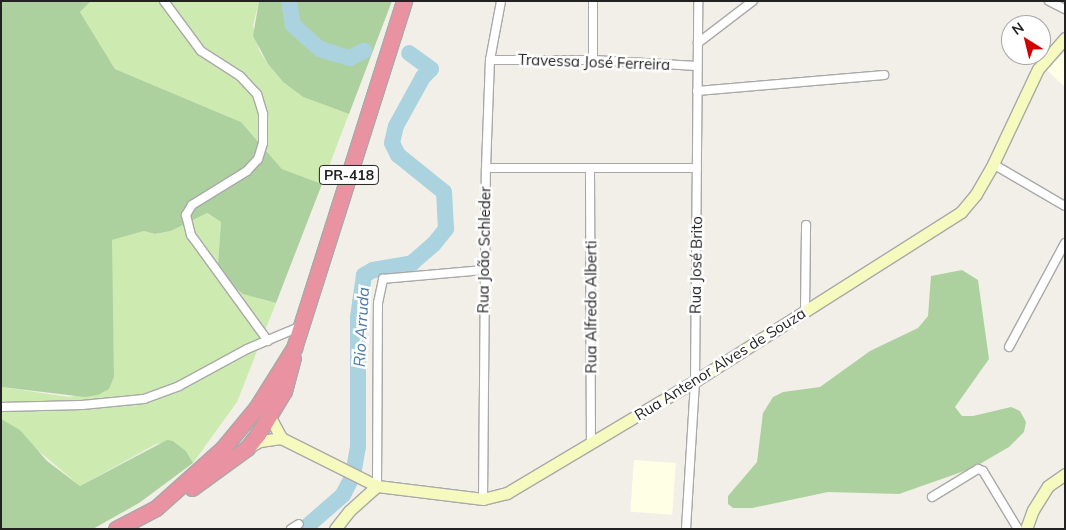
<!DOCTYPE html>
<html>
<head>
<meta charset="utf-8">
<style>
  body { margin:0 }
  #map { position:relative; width:1066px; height:530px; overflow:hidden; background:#f2efe9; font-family:Mulish,sans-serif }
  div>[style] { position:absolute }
  .education>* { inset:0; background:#ffffe5; transform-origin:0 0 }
  .grass>* { inset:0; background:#cdebb0 }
  .forest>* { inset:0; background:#add19e }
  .river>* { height:16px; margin:-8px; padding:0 8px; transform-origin:8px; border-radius:8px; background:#aad3df }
  .roads { filter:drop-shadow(1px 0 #a9a9a9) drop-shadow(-1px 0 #a9a9a9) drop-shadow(0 1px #a9a9a9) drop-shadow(0 -1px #a9a9a9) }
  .street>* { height:8px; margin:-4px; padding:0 4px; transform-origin:4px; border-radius:4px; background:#fff }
  .secondary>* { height:11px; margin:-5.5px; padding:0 5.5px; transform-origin:5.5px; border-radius:5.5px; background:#f7fabf }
  .highway>* { height:15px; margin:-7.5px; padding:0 7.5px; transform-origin:7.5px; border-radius:7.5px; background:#e892a2 }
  span { translate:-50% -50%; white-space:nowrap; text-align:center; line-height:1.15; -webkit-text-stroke:5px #fff; paint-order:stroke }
  .shield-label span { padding:1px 4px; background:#fff; border:1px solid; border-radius:4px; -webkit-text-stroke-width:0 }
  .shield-label { font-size:14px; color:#222; font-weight:700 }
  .street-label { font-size:15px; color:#222 }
  .water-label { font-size:16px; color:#4a7aab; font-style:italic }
  .frame { position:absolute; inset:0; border:2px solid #222; pointer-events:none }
  .north { position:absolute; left:1001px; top:15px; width:50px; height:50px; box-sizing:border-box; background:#fff; border:1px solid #a7a7a7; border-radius:50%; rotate:324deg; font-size:14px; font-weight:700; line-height:20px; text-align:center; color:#222 }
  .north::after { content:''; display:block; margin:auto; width:18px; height:22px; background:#d40000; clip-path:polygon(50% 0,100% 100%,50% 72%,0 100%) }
</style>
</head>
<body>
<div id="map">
  <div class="education">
    <div style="clip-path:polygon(1065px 52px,1065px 87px,1047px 70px)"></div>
    <div style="left:634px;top:460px;width:42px;height:52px;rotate:4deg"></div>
  </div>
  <div class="grass">
    <div style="clip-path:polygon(91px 1px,259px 1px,253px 26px,259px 50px,268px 64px,283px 82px,303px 97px,349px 114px,322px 184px,282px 169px,241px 122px,115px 69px,80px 12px)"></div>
    <div style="clip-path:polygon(206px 213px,221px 222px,218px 264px,260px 299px,276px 303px,237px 402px,193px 463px,186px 451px,173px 441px,156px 444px,80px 486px,1px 419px,1px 387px,69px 397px,109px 388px,114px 377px,111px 240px,144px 231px,155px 234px,171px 231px)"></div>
  </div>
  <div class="forest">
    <div style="clip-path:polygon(1px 1px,91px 1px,80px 12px,115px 69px,241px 122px,282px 169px,322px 184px,276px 303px,243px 294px,222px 276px,218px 264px,221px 222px,207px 213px,171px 231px,155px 234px,144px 231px,112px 240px,114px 377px,109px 389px,98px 395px,85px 397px,1px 387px)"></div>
    <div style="clip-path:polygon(259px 1px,392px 1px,349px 114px,303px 97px,283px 82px,268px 64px,253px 36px)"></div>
    <div style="clip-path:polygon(962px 270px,978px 280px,989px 359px,955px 407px,962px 416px,973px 416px,1011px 407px,1020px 411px,1026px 422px,1024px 432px,1009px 447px,973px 468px,899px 494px,828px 492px,752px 508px,733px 508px,728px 504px,728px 496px,757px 462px,763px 413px,773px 397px,783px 392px,820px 387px,870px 351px,918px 328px,928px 316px,931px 276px)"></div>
    <div style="clip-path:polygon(1px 419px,20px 430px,47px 461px,80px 486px,167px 440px,173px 441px,186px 451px,193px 463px,139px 503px,93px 529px,1px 529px)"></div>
  </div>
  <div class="river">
    <div style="left:289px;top:1px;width:24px;rotate:81deg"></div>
    <div style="left:293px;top:25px;width:36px;rotate:42deg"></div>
    <div style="left:320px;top:49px;width:31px;rotate:17deg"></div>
    <div style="left:350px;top:58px;width:16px;rotate:-27deg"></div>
    <div style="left:304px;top:529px;width:52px;rotate:-41.1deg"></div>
    <div style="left:343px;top:495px;width:22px;rotate:-63deg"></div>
    <div style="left:353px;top:475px;width:28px;rotate:-80deg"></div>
    <div style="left:358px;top:447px;width:130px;rotate:-90deg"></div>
    <div style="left:358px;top:317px;width:42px;rotate:-81.9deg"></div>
    <div style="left:364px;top:275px;width:10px;rotate:-29deg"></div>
    <div style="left:373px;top:270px;width:40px;rotate:-10deg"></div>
    <div style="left:412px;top:263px;width:28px;rotate:-41deg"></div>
    <div style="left:433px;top:245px;width:21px;rotate:-51deg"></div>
    <div style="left:446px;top:229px;width:37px;rotate:-93deg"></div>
    <div style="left:444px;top:192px;width:59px;rotate:-141.2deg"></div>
    <div style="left:398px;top:155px;width:13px;rotate:-117deg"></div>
    <div style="left:392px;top:143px;width:17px;rotate:-77deg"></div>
    <div style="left:396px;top:126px;width:56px;rotate:-61.1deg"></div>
    <div style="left:423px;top:77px;width:11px;rotate:-45deg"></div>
    <div style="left:431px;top:69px;width:27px;rotate:-144deg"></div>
  </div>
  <div class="roads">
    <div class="street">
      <div style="left:164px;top:1px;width:62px;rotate:53.5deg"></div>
      <div style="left:201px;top:51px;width:46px;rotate:32.7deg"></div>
      <div style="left:240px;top:76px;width:25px;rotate:47deg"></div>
      <div style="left:257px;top:94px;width:21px;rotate:73deg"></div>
      <div style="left:263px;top:114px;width:29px;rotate:90deg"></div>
      <div style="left:263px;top:143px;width:17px;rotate:107deg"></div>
      <div style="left:258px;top:159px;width:16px;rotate:133deg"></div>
      <div style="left:247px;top:171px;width:65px;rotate:148.3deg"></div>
      <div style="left:192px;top:205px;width:12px;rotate:121deg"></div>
      <div style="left:186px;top:215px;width:21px;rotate:76deg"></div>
      <div style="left:191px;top:235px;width:131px;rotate:54deg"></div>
      <div style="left:1049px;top:1px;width:18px;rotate:27deg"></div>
      <div style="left:698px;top:43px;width:69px;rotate:-37.4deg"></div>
      <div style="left:490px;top:60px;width:103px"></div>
      <div style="left:593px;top:60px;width:104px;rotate:3.3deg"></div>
      <div style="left:593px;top:60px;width:59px;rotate:-90deg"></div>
      <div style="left:697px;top:91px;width:188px;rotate:-4.9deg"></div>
      <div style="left:993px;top:164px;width:83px;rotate:30.3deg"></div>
      <div style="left:486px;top:168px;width:211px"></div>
      <div style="left:590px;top:170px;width:273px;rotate:89.8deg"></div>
      <div style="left:805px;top:312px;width:87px;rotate:-89.3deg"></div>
      <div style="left:1009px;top:347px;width:118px;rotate:-61.7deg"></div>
      <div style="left:1px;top:407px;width:81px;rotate:-1.4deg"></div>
      <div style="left:82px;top:405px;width:62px;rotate:-5.5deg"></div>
      <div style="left:144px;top:399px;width:37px;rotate:-20deg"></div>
      <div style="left:179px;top:386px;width:77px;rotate:-28.6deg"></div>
      <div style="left:247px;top:349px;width:56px;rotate:-22.9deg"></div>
      <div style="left:377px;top:486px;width:183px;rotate:-89.7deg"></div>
      <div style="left:378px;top:303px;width:25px;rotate:-78deg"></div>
      <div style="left:383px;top:279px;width:100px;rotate:-5.1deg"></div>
      <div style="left:932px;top:497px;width:54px;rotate:-31.3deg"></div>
      <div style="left:978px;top:469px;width:5px;rotate:22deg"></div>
      <div style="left:983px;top:471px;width:68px;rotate:58.9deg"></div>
      <div style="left:483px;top:499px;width:331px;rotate:-89.5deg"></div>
      <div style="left:486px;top:168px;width:108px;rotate:-87.9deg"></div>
      <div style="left:490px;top:60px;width:60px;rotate:-79.4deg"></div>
      <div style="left:291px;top:529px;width:9px;rotate:-32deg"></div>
      <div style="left:686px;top:529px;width:148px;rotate:-86.5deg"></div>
      <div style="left:695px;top:381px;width:380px;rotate:-89.5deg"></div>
    </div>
    <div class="secondary">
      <div style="left:270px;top:417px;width:24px;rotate:62deg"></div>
      <div style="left:249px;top:447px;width:13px;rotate:-29deg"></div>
      <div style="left:260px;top:441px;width:21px;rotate:-8deg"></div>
      <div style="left:281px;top:438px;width:107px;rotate:26.6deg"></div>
      <div style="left:377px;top:486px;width:107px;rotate:7deg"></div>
      <div style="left:483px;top:499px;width:25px;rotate:-14deg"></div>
      <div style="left:507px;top:493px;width:219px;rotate:-30.8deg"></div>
      <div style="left:695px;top:381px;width:315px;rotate:-32.4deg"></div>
      <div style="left:961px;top:212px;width:23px;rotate:-50deg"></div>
      <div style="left:976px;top:194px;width:34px;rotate:-60deg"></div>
      <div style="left:993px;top:164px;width:105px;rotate:-64.7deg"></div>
      <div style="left:1038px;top:69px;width:41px;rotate:-48.9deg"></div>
      <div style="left:335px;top:529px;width:23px;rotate:-52deg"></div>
      <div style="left:349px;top:511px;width:38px;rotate:-42deg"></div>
      <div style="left:1026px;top:529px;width:20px;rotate:-70deg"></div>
      <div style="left:1033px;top:510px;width:28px;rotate:-58deg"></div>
      <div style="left:1048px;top:486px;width:21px;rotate:-35deg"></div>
    </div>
    <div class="highway">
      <div style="left:192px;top:488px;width:68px;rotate:-36deg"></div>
      <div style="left:247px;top:448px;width:18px;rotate:-52deg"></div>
      <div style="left:258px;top:434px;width:50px;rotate:-58.8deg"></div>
      <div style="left:284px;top:391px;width:34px;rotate:-75deg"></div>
      <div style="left:116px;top:529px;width:45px;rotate:-27.7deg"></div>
      <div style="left:156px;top:508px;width:90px;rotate:-41.8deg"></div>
      <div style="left:223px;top:448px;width:53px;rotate:-50.3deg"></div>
      <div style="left:257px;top:407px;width:70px;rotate:-57.9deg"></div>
      <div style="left:294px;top:348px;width:364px;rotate:-72.4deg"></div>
    </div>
  </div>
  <div class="shield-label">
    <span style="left:349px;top:175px">PR-418</span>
  </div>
  <div class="street-label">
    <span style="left:594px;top:62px;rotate:2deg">Travessa José Ferreira</span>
    <span style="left:484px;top:250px;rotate:-89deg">Rua João Schleder</span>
    <span style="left:696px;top:265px;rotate:-89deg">Rua José Brito</span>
    <span style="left:591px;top:307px;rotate:-90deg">Rua Alfredo Alberti</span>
    <span style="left:720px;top:364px;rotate:-32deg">Rua Antenor Alves de Souza</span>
  </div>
  <div class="water-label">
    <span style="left:361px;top:327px;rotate:-87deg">Rio Arruda</span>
  </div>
  <div class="frame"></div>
  <div class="north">N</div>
</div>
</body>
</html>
